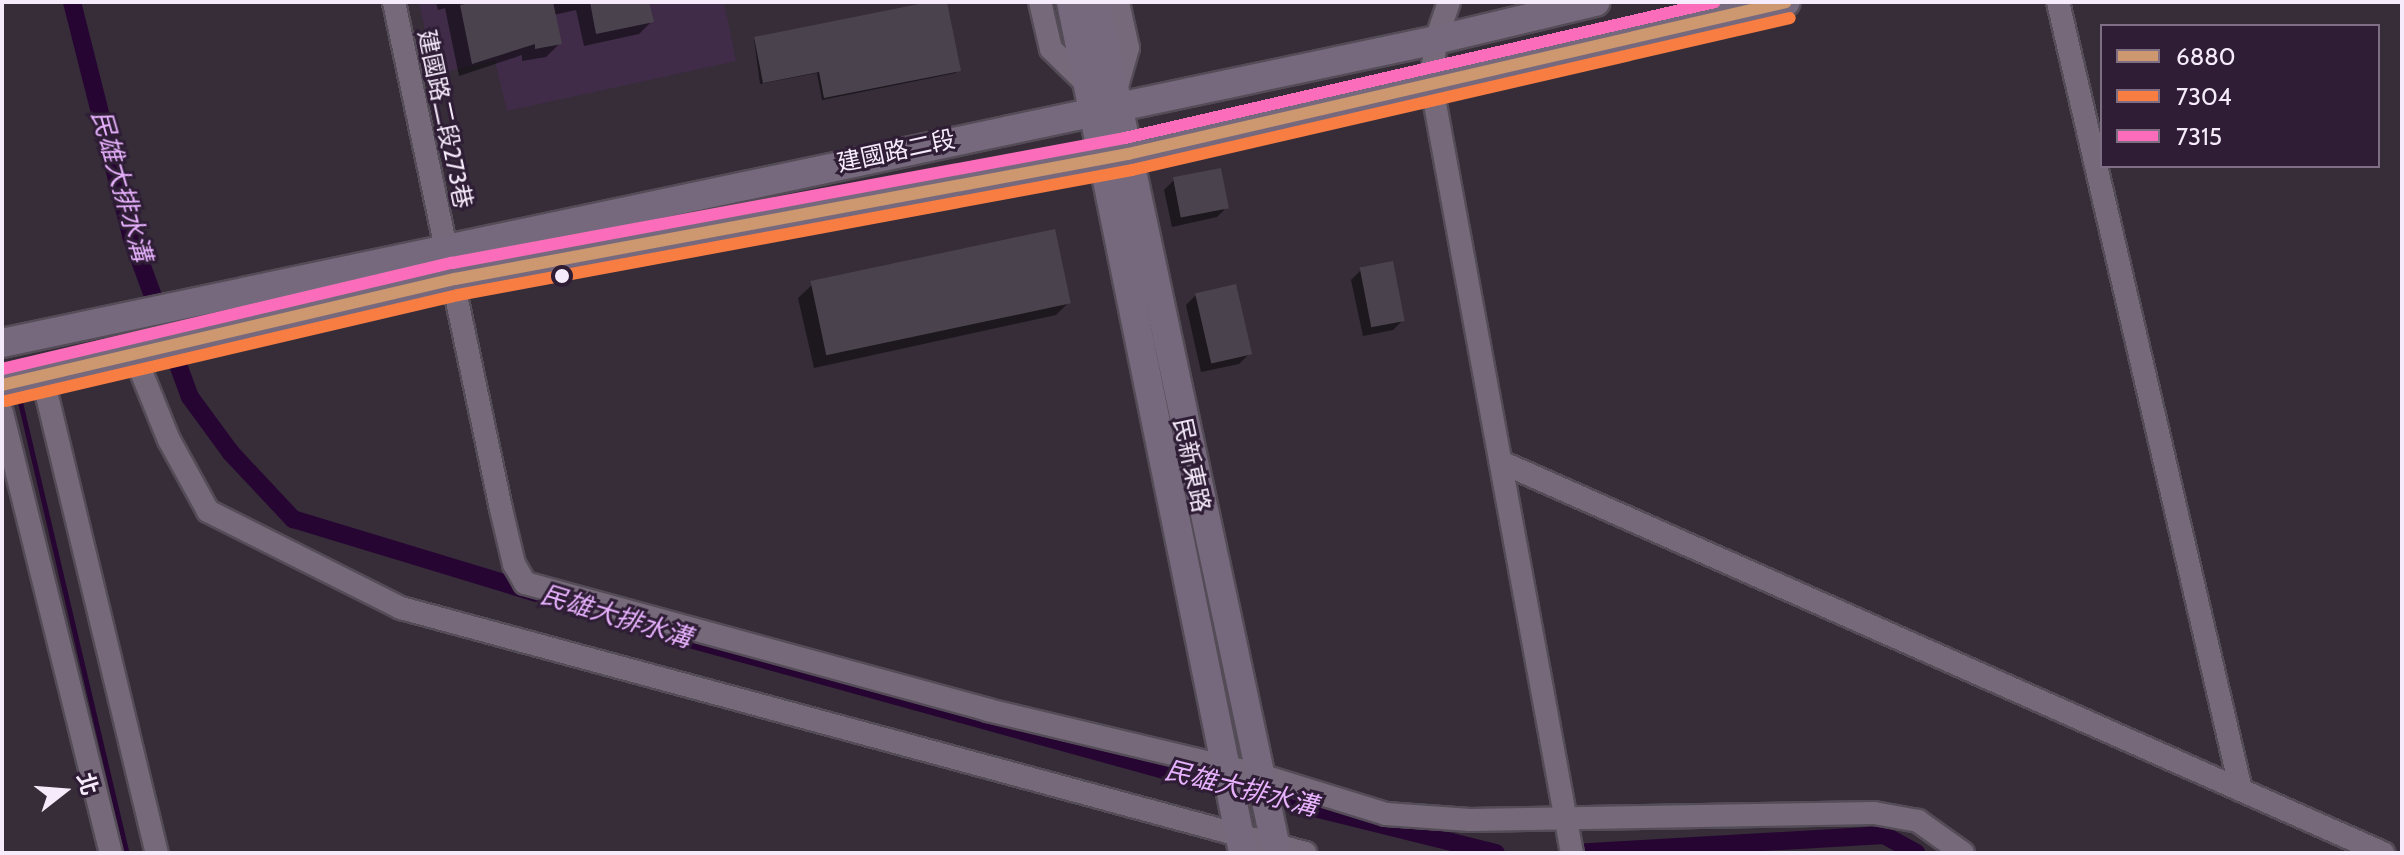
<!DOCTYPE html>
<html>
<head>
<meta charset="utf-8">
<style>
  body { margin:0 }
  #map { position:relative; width:2404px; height:855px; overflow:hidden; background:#362d39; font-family:Cabin,"Noto Sans TC",sans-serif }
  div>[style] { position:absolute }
  .built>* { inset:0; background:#402c49 }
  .shadow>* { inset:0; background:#0007 }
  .stream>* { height:5px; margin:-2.5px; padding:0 2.5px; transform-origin:2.5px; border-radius:2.5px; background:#270532 }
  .canal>* { height:18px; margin:-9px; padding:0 9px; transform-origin:9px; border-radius:9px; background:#270532 }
  .building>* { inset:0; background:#4a434d; transform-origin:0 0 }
  .roads { filter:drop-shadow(2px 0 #544c57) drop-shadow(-2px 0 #544c57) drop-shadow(0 2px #544c57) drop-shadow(0 -2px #544c57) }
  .minor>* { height:22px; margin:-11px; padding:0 11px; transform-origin:11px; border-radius:11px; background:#766a7a }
  .major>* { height:28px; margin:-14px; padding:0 14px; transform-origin:14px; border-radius:14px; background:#77697d }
  .bus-1>* { height:12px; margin:-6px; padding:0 6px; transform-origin:6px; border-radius:6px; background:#cd976f }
  .bus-2>* { height:12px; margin:-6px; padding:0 6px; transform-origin:6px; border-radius:6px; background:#f77d43 }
  .bus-3>* { height:12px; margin:-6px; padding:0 6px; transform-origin:6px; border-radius:6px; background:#fb6dba }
  .dots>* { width:22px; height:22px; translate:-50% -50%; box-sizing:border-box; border:4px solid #2e1d35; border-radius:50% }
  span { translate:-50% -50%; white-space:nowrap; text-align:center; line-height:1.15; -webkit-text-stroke:6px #2e1d35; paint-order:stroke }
  .street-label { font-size:24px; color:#f6ebfb }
  .water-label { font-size:26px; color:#e7b1fd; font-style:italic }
  .frame { position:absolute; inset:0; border:4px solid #f6ebfb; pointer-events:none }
  .legend { position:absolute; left:2100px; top:24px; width:280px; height:144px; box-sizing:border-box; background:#2e1d35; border:2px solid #7e6f84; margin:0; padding:10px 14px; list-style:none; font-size:24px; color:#f6ebfb }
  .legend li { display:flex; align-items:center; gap:16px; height:40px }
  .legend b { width:40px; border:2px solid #7e6f84 }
  .north { position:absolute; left:24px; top:751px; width:80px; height:80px; -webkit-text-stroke:6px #2e1d35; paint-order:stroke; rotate:73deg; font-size:22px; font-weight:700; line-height:32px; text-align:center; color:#f6ebfb }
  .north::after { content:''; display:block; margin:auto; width:28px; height:36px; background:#f6ebfb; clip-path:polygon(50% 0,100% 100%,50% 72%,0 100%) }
</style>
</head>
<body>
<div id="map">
  <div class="built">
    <div style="clip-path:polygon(419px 2px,724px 2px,736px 61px,507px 111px,495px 61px,435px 74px)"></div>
  </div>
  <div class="shadow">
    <div style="clip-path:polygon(436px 2px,647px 2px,652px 21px,639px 34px,584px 46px,576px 10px,554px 15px,560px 43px,546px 57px,522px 61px,522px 55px,459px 76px,445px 8px,438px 10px)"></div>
    <div style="clip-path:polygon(945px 2px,956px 73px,822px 100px,817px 73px,760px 84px,754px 39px)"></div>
    <div style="clip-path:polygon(1174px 180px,1227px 207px,1217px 217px,1172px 227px,1164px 190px)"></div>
    <div style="clip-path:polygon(1361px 270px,1403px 320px,1393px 330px,1363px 336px,1351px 280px)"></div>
    <div style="clip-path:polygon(812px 285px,1069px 302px,1056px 315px,814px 368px,798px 298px)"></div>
    <div style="clip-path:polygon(1196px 295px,1249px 354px,1239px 364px,1201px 372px,1186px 305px)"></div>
  </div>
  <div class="stream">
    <div style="left:20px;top:402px;width:464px;rotate:76.7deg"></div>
  </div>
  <div class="canal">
    <div style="left:72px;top:2px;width:241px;rotate:75.8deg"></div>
    <div style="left:131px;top:236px;width:171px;rotate:69.9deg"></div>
    <div style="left:190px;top:397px;width:69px;rotate:53.8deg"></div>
    <div style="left:231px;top:453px;width:91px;rotate:46.8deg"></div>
    <div style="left:293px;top:519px;width:254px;rotate:16.9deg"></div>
    <div style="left:679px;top:636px;width:529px;rotate:15.45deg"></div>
    <div style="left:1189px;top:777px;width:316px;rotate:13.9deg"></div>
    <div style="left:1573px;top:853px;width:312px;rotate:-3.3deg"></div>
    <div style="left:1884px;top:835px;width:37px;rotate:29deg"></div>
  </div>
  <div class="building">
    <div style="clip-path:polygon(476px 2px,553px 2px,562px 44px,535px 49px,535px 44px,472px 64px,460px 5px)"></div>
    <div style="clip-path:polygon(590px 2px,649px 2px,654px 22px,596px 34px)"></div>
    <div style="clip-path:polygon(929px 2px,947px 2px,961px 71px,824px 98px,819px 72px,763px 83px,754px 37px)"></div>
    <div style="left:1221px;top:168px;width:41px;height:49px;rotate:79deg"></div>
    <div style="left:1055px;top:229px;width:76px;height:250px;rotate:78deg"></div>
    <div style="left:1393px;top:261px;width:61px;height:34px;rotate:79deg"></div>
    <div style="left:1236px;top:284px;width:72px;height:42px;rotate:77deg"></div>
  </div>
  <div class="roads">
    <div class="minor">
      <div style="left:394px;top:2px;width:518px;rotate:78.08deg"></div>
      <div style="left:501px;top:509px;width:57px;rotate:76.7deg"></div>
      <div style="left:514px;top:564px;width:22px;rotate:60deg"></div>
      <div style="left:525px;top:583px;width:480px;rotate:15.3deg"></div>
      <div style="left:988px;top:710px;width:280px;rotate:13.4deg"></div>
      <div style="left:1260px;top:775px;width:132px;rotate:17.2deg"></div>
      <div style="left:1386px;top:814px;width:84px;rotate:4.1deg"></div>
      <div style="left:1470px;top:820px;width:404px;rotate:-1deg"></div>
      <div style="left:1874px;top:813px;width:45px;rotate:10.3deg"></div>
      <div style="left:1918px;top:821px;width:55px;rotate:35.4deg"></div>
      <div style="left:1040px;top:2px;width:48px;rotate:76.8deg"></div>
      <div style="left:1051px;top:49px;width:54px;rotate:44.3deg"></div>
      <div style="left:1449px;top:2px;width:40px;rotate:108.9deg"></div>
      <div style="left:1436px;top:40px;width:42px;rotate:96.8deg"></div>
      <div style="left:1431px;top:82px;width:784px;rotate:79.64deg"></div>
      <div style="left:2058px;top:2px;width:809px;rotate:76.93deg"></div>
      <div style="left:1116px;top:90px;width:44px;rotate:-74.1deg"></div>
      <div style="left:1128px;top:48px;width:47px;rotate:-102.3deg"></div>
      <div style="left:134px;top:354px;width:93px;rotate:67.9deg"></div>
      <div style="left:169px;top:440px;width:81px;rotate:61.2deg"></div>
      <div style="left:208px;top:511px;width:216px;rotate:26.7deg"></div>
      <div style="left:401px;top:608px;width:937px;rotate:15.16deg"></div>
      <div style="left:42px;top:375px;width:492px;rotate:76.5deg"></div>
      <div style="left:2px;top:413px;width:453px;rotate:76.1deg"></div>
      <div style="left:1501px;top:462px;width:965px;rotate:23.91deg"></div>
    </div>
    <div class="major">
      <div style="left:1071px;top:2px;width:868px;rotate:78.57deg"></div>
      <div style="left:1096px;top:2px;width:870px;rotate:77.99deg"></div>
      <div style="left:2px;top:343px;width:1466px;rotate:-11.93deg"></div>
      <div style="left:1436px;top:40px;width:164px;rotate:-13.4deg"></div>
      <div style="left:2px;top:385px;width:465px;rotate:-13.2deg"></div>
      <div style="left:455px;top:279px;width:685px;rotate:-10.52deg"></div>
      <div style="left:1128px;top:154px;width:675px;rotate:-13.01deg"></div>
    </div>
  </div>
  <div class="bus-1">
    <div style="left:2px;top:385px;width:465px;rotate:-13.2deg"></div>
    <div style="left:455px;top:279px;width:685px;rotate:-10.52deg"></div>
    <div style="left:1128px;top:154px;width:675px;rotate:-13.01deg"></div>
  </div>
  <div class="bus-2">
    <div style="left:6px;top:401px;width:464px;rotate:-13.2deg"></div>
    <div style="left:458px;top:295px;width:685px;rotate:-10.51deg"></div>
    <div style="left:1132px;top:170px;width:675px;rotate:-13.01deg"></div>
  </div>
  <div class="bus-3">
    <div style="left:2px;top:369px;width:462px;rotate:-13.3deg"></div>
    <div style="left:452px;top:263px;width:685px;rotate:-10.52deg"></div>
    <div style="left:1125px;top:138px;width:605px;rotate:-12.98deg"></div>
  </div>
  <div class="dots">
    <div style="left:562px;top:276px;background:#f6ebfb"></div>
  </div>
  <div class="street-label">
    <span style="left:445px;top:119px;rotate:78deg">建國路二段273巷</span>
    <span style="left:896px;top:151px;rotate:-12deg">建國路二段</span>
    <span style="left:1192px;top:465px;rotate:78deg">民新東路</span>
  </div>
  <div class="water-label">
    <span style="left:121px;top:186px;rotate:74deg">民雄大排水溝</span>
    <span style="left:616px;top:617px;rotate:17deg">民雄大排水溝</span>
    <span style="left:1241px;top:789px;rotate:14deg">民雄大排水溝</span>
  </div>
  <div class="frame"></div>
  <ul class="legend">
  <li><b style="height:10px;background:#cd976f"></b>6880</li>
  <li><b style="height:10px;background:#f77d43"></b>7304</li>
  <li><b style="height:10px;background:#fb6dba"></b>7315</li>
  </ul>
  <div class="north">北</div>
</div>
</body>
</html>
